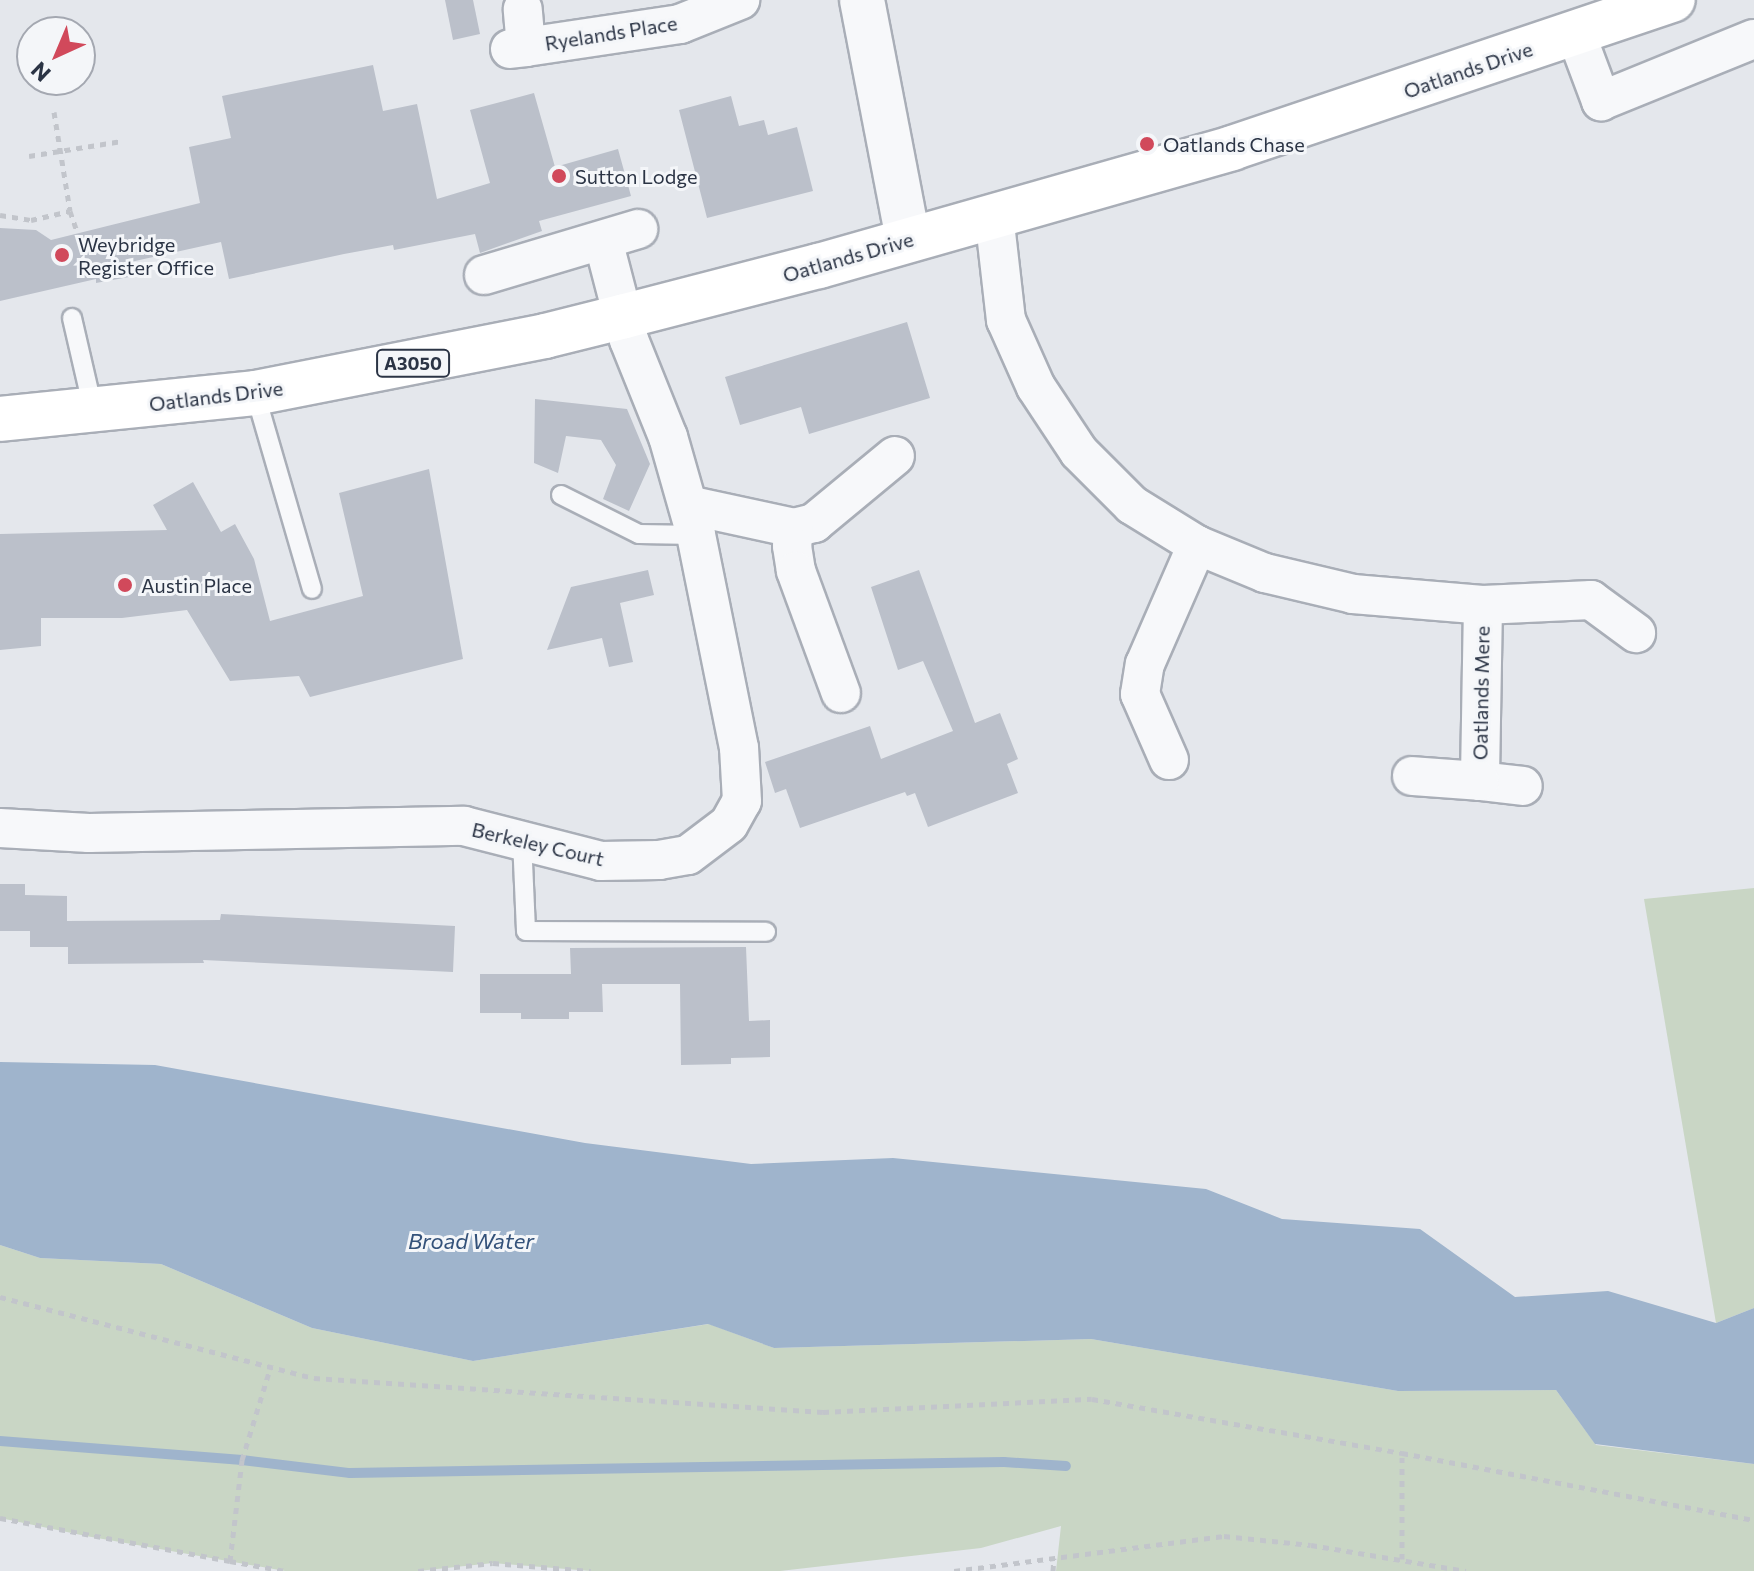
<!DOCTYPE html>
<html>
<head>
<meta charset="utf-8">
<style>
  body { margin:0 }
  #map { position:relative; width:1754px; height:1571px; overflow:hidden; background:#e4e7ec; font-family:Commissioner,sans-serif }
  div>[style] { position:absolute }
  .green>* { inset:0; background:#c9d6c5 }
  .water>* { inset:0; background:#9fb4cc }
  .stream>* { height:10px; margin:-5px; padding:0 5px; transform-origin:5px; border-radius:5px; background:#9fb4cc }
  .building>* { inset:0; background:#bbc0ca }
  .path>* { height:5px; margin-top:-2.5px; transform-origin:0; background:repeating-linear-gradient(90deg,#c2c5cb 0 6px,transparent 0 12px) }
  .roads { filter:drop-shadow(2px 0 #a9aeb7) drop-shadow(-2px 0 #a9aeb7) drop-shadow(0 2px #a9aeb7) drop-shadow(0 -2px #a9aeb7) }
  .service>* { height:18px; margin:-9px; padding:0 9px; transform-origin:9px; border-radius:9px; background:#f7f8fa }
  .minor>* { height:38px; margin:-19px; padding:0 19px; transform-origin:19px; border-radius:19px; background:#f7f8fa }
  .tertiary>* { height:44px; margin:-22px; padding:0 22px; transform-origin:22px; border-radius:22px; background:#f7f8fa }
  .primary>* { height:44px; margin:-22px; padding:0 22px; transform-origin:22px; border-radius:22px; background:#fff }
  .dots>* { width:22px; height:22px; translate:-50% -50%; box-sizing:border-box; border:4px solid #f4f6f9; border-radius:50% }
  span { translate:-50% -50%; white-space:nowrap; text-align:center; line-height:1.15; -webkit-text-stroke:6px #f4f6f9; paint-order:stroke }
  .shield-label span { padding:2px 6px; background:#f4f6f9; border:2px solid; border-radius:6px; -webkit-text-stroke-width:0 }
  .shield-label { font-size:18px; color:#2b3445; font-weight:700 }
  .street-label { font-size:20px; color:#2b3445 }
  .poi-label { font-size:20px; color:#2b3445 }
  .left { translate:0 -50%; text-align:left }
  .water-label { font-size:22px; color:#34527a; font-style:italic }
  .north { position:absolute; left:16px; top:16px; width:80px; height:80px; box-sizing:border-box; background:#f4f6f9; border:2px solid #a4a8b1; border-radius:50%; rotate:224deg; font-size:22px; font-weight:700; line-height:32px; text-align:center; color:#2b3445 }
  .north::after { content:''; display:block; margin:auto; width:28px; height:36px; background:#d1495b; clip-path:polygon(50% 0,100% 100%,50% 72%,0 100%) }
</style>
</head>
<body>
<div id="map">
  <div class="green">
    <div style="clip-path:polygon(1754px 888px,1754px 1308px,1716px 1323px,1644px 899px)"></div>
    <div style="clip-path:polygon(0 1245px,40px 1258px,161px 1264px,312px 1328px,473px 1361px,709px 1324px,774px 1348px,1091px 1339px,1398px 1391px,1556px 1390px,1596px 1445px,1754px 1464px,1754px 1571px,1056px 1571px,1061px 1526px,981px 1548px,780px 1571px,591px 1571px,493px 1563px,418px 1571px,285px 1571px,86px 1536px,0 1518px)"></div>
  </div>
  <div class="water">
    <div style="clip-path:polygon(0 1062px,155px 1065px,585px 1143px,751px 1164px,893px 1158px,1206px 1189px,1282px 1219px,1420px 1229px,1515px 1297px,1608px 1291px,1716px 1323px,1754px 1308px,1754px 1464px,1595px 1444px,1556px 1390px,1398px 1391px,1091px 1339px,774px 1348px,708px 1324px,473px 1361px,312px 1328px,161px 1264px,40px 1258px,0 1245px)"></div>
  </div>
  <div class="stream">
    <div style="left:0;top:1441px;width:243px;rotate:4.5deg"></div>
    <div style="left:242px;top:1460px;width:109px;rotate:6.9deg"></div>
    <div style="left:350px;top:1473px;width:654px;rotate:-0.96deg"></div>
    <div style="left:1004px;top:1462px;width:62px;rotate:3.7deg"></div>
  </div>
  <div class="building">
    <div style="clip-path:polygon(445px 0,473px 0,480px 34px,453px 40px)"></div>
    <div style="clip-path:polygon(373px 65px,383px 111px,417px 104px,437px 199px,490px 183px,470px 110px,534px 93px,555px 167px,618px 149px,631px 196px,539px 221px,542px 231px,480px 253px,475px 234px,394px 250px,393px 245px,344px 254px,229px 279px,221px 242px,126px 263px,129px 277px,96px 283px,96px 279px,0 301px,0 228px,36px 230px,51px 240px,200px 203px,189px 147px,231px 138px,222px 96px)"></div>
    <div style="clip-path:polygon(731px 96px,739px 126px,764px 120px,768px 135px,797px 127px,813px 191px,707px 218px,679px 110px)"></div>
    <div style="clip-path:polygon(907px 322px,930px 398px,809px 434px,801px 407px,740px 425px,725px 377px)"></div>
    <div style="clip-path:polygon(535px 399px,627px 409px,650px 464px,629px 511px,603px 499px,616px 465px,601px 440px,566px 436px,558px 473px,534px 463px)"></div>
    <div style="clip-path:polygon(429px 469px,463px 659px,310px 697px,299px 676px,230px 681px,187px 610px,122px 618px,41px 618px,41px 646px,0 650px,0 534px,167px 530px,153px 505px,193px 482px,221px 532px,235px 524px,254px 559px,270px 621px,363px 596px,339px 493px)"></div>
    <div style="clip-path:polygon(648px 570px,654px 595px,620px 603px,633px 662px,609px 667px,602px 638px,547px 650px,571px 587px)"></div>
    <div style="clip-path:polygon(919px 570px,975px 723px,1000px 713px,1018px 759px,1007px 764px,1018px 793px,928px 827px,915px 793px,907px 796px,905px 792px,800px 828px,786px 789px,775px 793px,765px 762px,870px 726px,881px 759px,953px 731px,923px 661px,898px 670px,871px 587px)"></div>
    <div style="clip-path:polygon(0 884px,25px 884px,25px 895px,67px 896px,67px 921px,220px 920px,221px 914px,455px 926px,453px 972px,203px 960px,204px 963px,68px 964px,68px 947px,30px 947px,30px 931px,0 931px)"></div>
    <div style="clip-path:polygon(746px 947px,749px 1021px,770px 1020px,770px 1057px,731px 1058px,731px 1064px,681px 1065px,680px 984px,602px 984px,603px 1012px,569px 1012px,569px 1019px,521px 1019px,521px 1013px,480px 1013px,480px 974px,571px 974px,570px 948px)"></div>
  </div>
  <div class="path">
    <div style="left:54px;top:112px;width:100px;rotate:80.8deg"></div>
    <div style="left:70px;top:211px;width:24px;rotate:71deg"></div>
    <div style="left:29px;top:156px;width:94px;rotate:-9.2deg"></div>
    <div style="left:0;top:215px;width:31px;rotate:9deg"></div>
    <div style="left:31px;top:220px;width:40px;rotate:-13deg"></div>
    <div style="left:0;top:1297px;width:324px;rotate:14.5deg"></div>
    <div style="left:314px;top:1378px;width:510px;rotate:3.82deg"></div>
    <div style="left:823px;top:1412px;width:269px;rotate:-2.8deg"></div>
    <div style="left:1092px;top:1399px;width:315px;rotate:9.9deg"></div>
    <div style="left:1402px;top:1453px;width:358px;rotate:10.8deg"></div>
    <div style="left:0;top:1518px;width:234px;rotate:10.6deg"></div>
    <div style="left:230px;top:1561px;width:102px;rotate:-83.2deg"></div>
    <div style="left:242px;top:1460px;width:98px;rotate:-72.9deg"></div>
    <div style="left:1402px;top:1559px;width:106px;rotate:-90deg"></div>
    <div style="left:230px;top:1561px;width:56px;rotate:10.3deg"></div>
    <div style="left:418px;top:1571px;width:75px;rotate:-6.1deg"></div>
    <div style="left:493px;top:1563px;width:98px;rotate:4.7deg"></div>
    <div style="left:954px;top:1571px;width:272px;rotate:-7.4deg"></div>
    <div style="left:1224px;top:1536px;width:87px;rotate:5.9deg"></div>
    <div style="left:1311px;top:1545px;width:157px;rotate:9.5deg"></div>
    <div style="left:1053px;top:1571px;width:13px;rotate:-86deg"></div>
  </div>
  <div class="roads">
    <div class="service">
      <div style="left:72px;top:318px;width:93px;rotate:77deg"></div>
      <div style="left:255px;top:393px;width:204px;rotate:73.8deg"></div>
      <div style="left:561px;top:495px;width:87px;rotate:26.6deg"></div>
      <div style="left:639px;top:534px;width:57px;rotate:1deg"></div>
      <div style="left:522px;top:839px;width:92px;rotate:87.5deg"></div>
      <div style="left:526px;top:931px;width:240px;rotate:0.2deg"></div>
    </div>
    <div class="minor">
      <div style="left:1576px;top:34px;width:72px;rotate:69.5deg"></div>
      <div style="left:1601px;top:101px;width:165px;rotate:-22.1deg"></div>
      <div style="left:526px;top:47px;width:156px;rotate:-8.5deg"></div>
      <div style="left:680px;top:24px;width:65px;rotate:-21.8deg"></div>
      <div style="left:510px;top:49px;width:16px;rotate:-7deg"></div>
      <div style="left:526px;top:47px;width:38px;rotate:-95deg"></div>
      <div style="left:994px;top:215px;width:106px;rotate:83.5deg"></div>
      <div style="left:1006px;top:320px;width:73px;rotate:65.9deg"></div>
      <div style="left:1036px;top:387px;width:78px;rotate:56.5deg"></div>
      <div style="left:1079px;top:452px;width:75px;rotate:45deg"></div>
      <div style="left:1132px;top:505px;width:76px;rotate:31.6deg"></div>
      <div style="left:1197px;top:545px;width:74px;rotate:22.4deg"></div>
      <div style="left:1265px;top:573px;width:90px;rotate:13.4deg"></div>
      <div style="left:1353px;top:594px;width:130px;rotate:4.8deg"></div>
      <div style="left:1483px;top:605px;width:176px;rotate:91deg"></div>
      <div style="left:1480px;top:781px;width:43px;rotate:6.6deg"></div>
      <div style="left:484px;top:275px;width:161px;rotate:-16.6deg"></div>
      <div style="left:688px;top:505px;width:108px;rotate:12.2deg"></div>
      <div style="left:794px;top:528px;width:21px;rotate:-14deg"></div>
      <div style="left:814px;top:523px;width:105px;rotate:-39.6deg"></div>
      <div style="left:794px;top:528px;width:18px;rotate:96deg"></div>
      <div style="left:792px;top:546px;width:25px;rotate:81deg"></div>
      <div style="left:796px;top:571px;width:130px;rotate:69.8deg"></div>
      <div style="left:1483px;top:605px;width:108px;rotate:-2.7deg"></div>
      <div style="left:1591px;top:600px;width:56px;rotate:36.3deg"></div>
      <div style="left:1169px;top:760px;width:72px;rotate:-113.7deg"></div>
      <div style="left:1140px;top:694px;width:30px;rotate:-81deg"></div>
      <div style="left:1145px;top:664px;width:130px;rotate:-66.4deg"></div>
      <div style="left:1412px;top:776px;width:68px;rotate:4.2deg"></div>
      <div style="left:0;top:828px;width:89px;rotate:3.2deg"></div>
      <div style="left:89px;top:833px;width:375px;rotate:-1.1deg"></div>
      <div style="left:464px;top:826px;width:141px;rotate:14.3deg"></div>
      <div style="left:601px;top:861px;width:58px;rotate:-1deg"></div>
      <div style="left:659px;top:860px;width:29px;rotate:-10deg"></div>
      <div style="left:688px;top:855px;width:51px;rotate:-37.1deg"></div>
      <div style="left:729px;top:824px;width:26px;rotate:-61deg"></div>
      <div style="left:742px;top:801px;width:53px;rotate:-93.2deg"></div>
      <div style="left:739px;top:748px;width:217px;rotate:-101.4deg"></div>
      <div style="left:696px;top:535px;width:102px;rotate:-105.9deg"></div>
      <div style="left:668px;top:437px;width:105px;rotate:-111.9deg"></div>
      <div style="left:629px;top:340px;width:103px;rotate:-104.6deg"></div>
    </div>
    <div class="tertiary">
      <div style="left:862px;top:0;width:244px;rotate:79.1deg"></div>
    </div>
    <div class="primary">
      <div style="left:0;top:419px;width:256px;rotate:-5.8deg"></div>
      <div style="left:255px;top:393px;width:296px;rotate:-11.1deg"></div>
      <div style="left:545px;top:336px;width:82px;rotate:-14deg"></div>
      <div style="left:625px;top:316px;width:200px;rotate:-14.5deg"></div>
      <div style="left:819px;top:266px;width:430px;rotate:-15.9deg"></div>
      <div style="left:1232px;top:148px;width:465px;rotate:-18.6deg"></div>
    </div>
  </div>
  <div class="dots">
    <div style="left:1147px;top:144px;background:#d1495b"></div>
    <div style="left:559px;top:176px;background:#d1495b"></div>
    <div style="left:62px;top:255px;background:#d1495b"></div>
    <div style="left:125px;top:585px;background:#d1495b"></div>
  </div>
  <div class="shield-label">
    <span style="left:413px;top:363px">A3050</span>
  </div>
  <div class="street-label">
    <span style="left:611px;top:33px;rotate:-9deg">Ryelands Place</span>
    <span style="left:1468px;top:70px;rotate:-19deg">Oatlands Drive</span>
    <span style="left:848px;top:257px;rotate:-16deg">Oatlands Drive</span>
    <span style="left:216px;top:396px;rotate:-7deg">Oatlands Drive</span>
    <span style="left:1481px;top:693px;rotate:-89deg">Oatlands Mere</span>
    <span style="left:538px;top:844px;rotate:13deg">Berkeley Court</span>
  </div>
  <div class="poi-label">
    <span class="left" style="left:1163px;top:144px">Oatlands Chase</span>
    <span class="left" style="left:575px;top:176px">Sutton Lodge</span>
    <span class="left" style="left:78px;top:256px">Weybridge<br>Register Office</span>
    <span class="left" style="left:141px;top:585px">Austin Place</span>
  </div>
  <div class="water-label">
    <span style="left:471px;top:1241px">Broad Water</span>
  </div>
  <div class="north">N</div>
</div>
</body>
</html>
